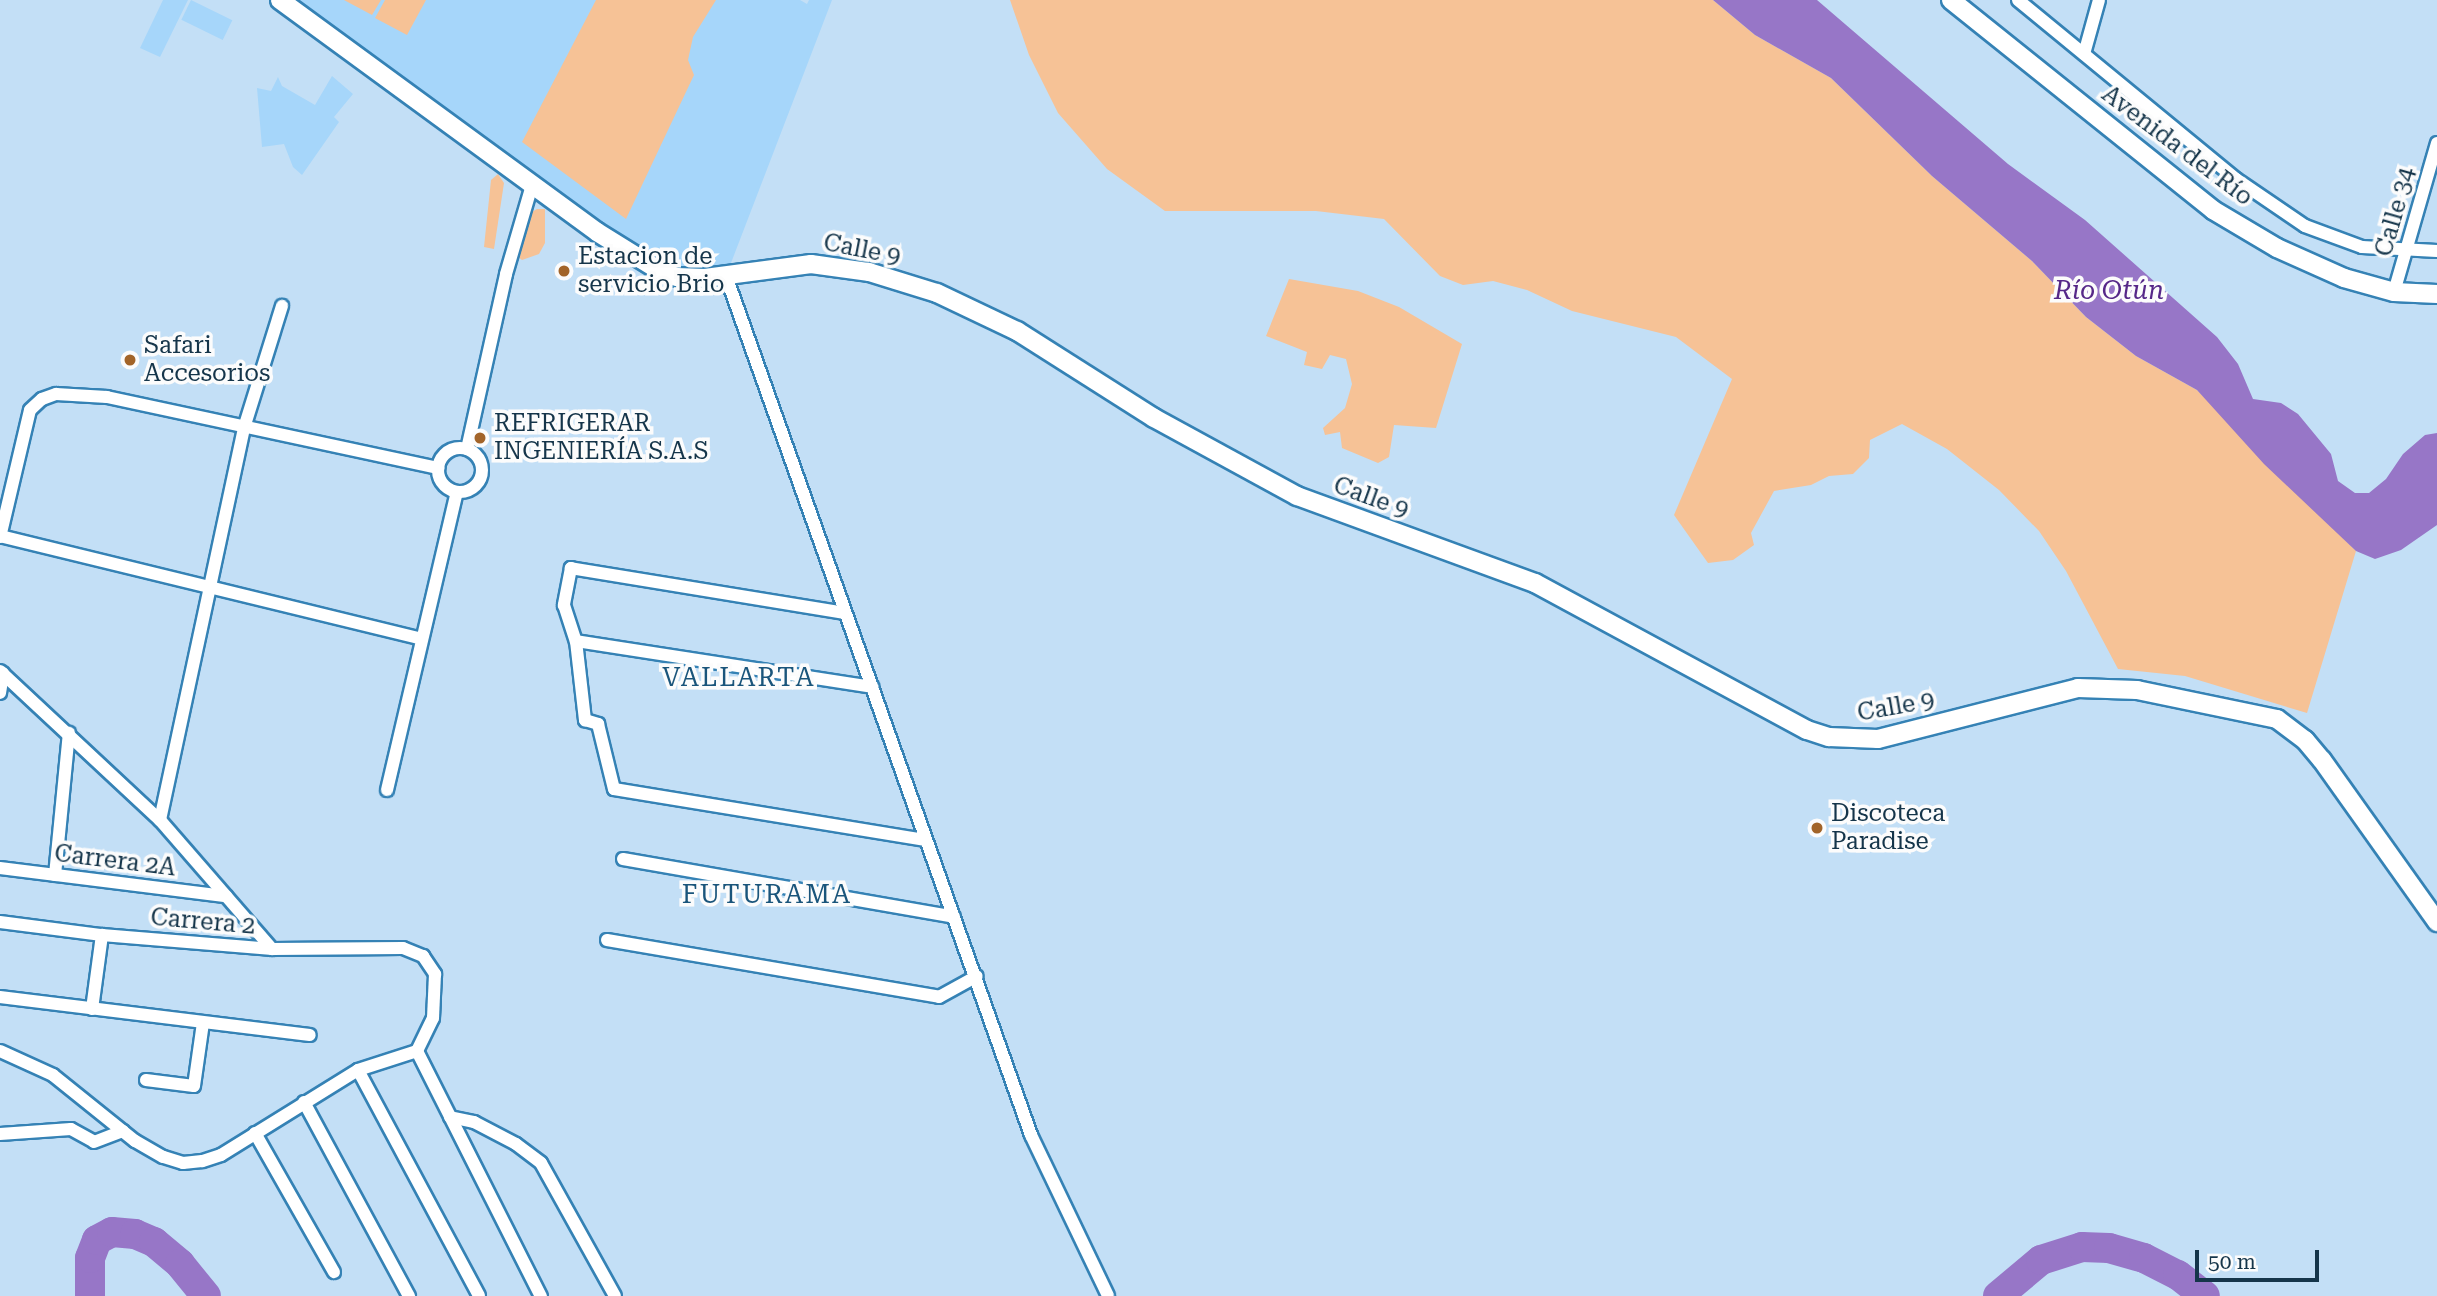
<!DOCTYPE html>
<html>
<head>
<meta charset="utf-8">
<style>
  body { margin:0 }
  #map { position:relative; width:2437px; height:1296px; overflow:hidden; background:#c3dff6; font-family:"Roboto Serif",serif }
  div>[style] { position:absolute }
  .built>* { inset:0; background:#a6d6fa; transform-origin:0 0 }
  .green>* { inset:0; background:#f6c296 }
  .water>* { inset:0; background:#9776c7 }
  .river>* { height:30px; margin:-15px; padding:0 15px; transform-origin:15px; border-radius:15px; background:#9776c7 }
  .roads { filter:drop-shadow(2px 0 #3582b5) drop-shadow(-2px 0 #3582b5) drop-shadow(0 2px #3582b5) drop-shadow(0 -2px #3582b5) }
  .minor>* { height:12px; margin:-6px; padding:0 6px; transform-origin:6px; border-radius:6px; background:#fff }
  .minor>.ring { margin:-6px; padding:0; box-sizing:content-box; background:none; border:12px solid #fff; border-radius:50% }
  .secondary>* { height:18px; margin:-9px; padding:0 9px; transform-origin:9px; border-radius:9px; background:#fff }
  .dots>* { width:19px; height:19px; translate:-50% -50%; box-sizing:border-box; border:4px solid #fcfcfc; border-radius:50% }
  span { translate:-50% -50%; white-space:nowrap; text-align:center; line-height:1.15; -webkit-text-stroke:7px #fcfcfc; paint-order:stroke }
  .street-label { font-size:24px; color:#15354a }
  .poi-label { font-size:24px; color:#15354a }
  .left { translate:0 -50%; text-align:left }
  .water-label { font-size:26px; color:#562888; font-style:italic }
  .neighbourhood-label { font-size:26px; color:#1a557b; letter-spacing:2px }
  .scale { position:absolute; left:2195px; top:1250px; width:124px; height:32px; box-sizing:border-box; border:4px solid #15354a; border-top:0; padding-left:9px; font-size:21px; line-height:24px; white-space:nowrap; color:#15354a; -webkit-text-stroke:5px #fcfcfc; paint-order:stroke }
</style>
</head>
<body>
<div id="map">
  <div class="built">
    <div style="clip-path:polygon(163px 0,188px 0,160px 57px,140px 48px)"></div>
    <div style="left:191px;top:0;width:46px;height:22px;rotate:26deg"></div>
    <div style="clip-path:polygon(280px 0,800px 0,807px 4px,809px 0,832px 0,726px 276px,677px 277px)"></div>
    <div style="clip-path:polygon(332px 76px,353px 94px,334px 117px,339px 122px,302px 175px,293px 167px,284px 144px,262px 147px,257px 88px,271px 91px,278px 77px,282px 86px,315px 105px)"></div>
  </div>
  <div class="green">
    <div style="clip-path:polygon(344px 0,381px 0,372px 15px)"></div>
    <div style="clip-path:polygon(385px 0,426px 0,407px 35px,375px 18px)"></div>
    <div style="clip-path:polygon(596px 0,716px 0,693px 37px,688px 60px,694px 75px,626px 219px,522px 142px)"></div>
    <div style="clip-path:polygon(1010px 0,1713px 0,1755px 35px,1831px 78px,1932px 176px,2032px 261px,2086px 317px,2136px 356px,2197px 390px,2356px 551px,2307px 713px,2185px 676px,2118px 669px,2066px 571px,2039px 531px,1999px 490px,1947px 449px,1902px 424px,1870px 440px,1869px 458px,1853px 474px,1829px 476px,1811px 485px,1774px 491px,1751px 533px,1754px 545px,1733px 560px,1708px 563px,1674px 515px,1732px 379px,1676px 337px,1572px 311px,1527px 290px,1493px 281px,1463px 285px,1440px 276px,1384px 219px,1316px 211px,1165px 211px,1107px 169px,1058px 113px,1029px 55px)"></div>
    <div style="clip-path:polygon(498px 174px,504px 183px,494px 249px,484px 247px,491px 180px)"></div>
    <div style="clip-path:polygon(537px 209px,545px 209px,545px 243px,539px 254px,522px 260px,517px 256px,530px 213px)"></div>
    <div style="clip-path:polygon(1289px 279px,1358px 291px,1399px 307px,1462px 344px,1436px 428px,1394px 425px,1389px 457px,1378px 463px,1342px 448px,1340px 432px,1325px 435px,1323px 428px,1345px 408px,1352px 384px,1346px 359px,1330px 355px,1322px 369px,1304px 365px,1307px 352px,1266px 336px)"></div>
  </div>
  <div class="water">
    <div style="clip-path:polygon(1713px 0,1817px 0,2008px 164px,2085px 220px,2217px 337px,2238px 364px,2253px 399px,2281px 403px,2298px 414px,2331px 454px,2338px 481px,2355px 493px,2369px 493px,2386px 479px,2403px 454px,2425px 435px,2437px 433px,2437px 525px,2401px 550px,2375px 559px,2356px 551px,2264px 464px,2197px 390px,2136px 356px,2086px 317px,2032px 261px,1932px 176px,1831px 78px,1755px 35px)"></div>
  </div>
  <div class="river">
    <div style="left:90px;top:1296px;width:38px;rotate:-90deg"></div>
    <div style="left:90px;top:1258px;width:19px;rotate:-69deg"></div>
    <div style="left:97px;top:1240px;width:17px;rotate:-28deg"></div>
    <div style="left:112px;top:1232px;width:23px;rotate:5deg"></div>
    <div style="left:135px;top:1234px;width:21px;rotate:23deg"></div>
    <div style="left:154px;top:1242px;width:34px;rotate:40deg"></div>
    <div style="left:180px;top:1264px;width:41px;rotate:50.9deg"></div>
    <div style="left:1998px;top:1296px;width:56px;rotate:-39.9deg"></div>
    <div style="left:2041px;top:1260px;width:43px;rotate:-17.6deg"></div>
    <div style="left:2082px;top:1247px;width:27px;rotate:2deg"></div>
    <div style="left:2109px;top:1248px;width:36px;rotate:16deg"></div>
    <div style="left:2144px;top:1258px;width:38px;rotate:27deg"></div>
    <div style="left:2178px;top:1275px;width:34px;rotate:38deg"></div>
  </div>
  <div class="roads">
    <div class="minor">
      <div style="left:2018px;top:0;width:282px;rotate:39.4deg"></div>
      <div style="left:2236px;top:179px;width:83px;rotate:34.3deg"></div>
      <div style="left:2305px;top:226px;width:61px;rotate:20.2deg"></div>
      <div style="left:2362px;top:247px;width:75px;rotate:3.1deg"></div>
      <div style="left:2084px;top:54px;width:56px;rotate:-74.5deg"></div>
      <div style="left:726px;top:276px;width:912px;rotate:70.45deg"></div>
      <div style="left:1031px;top:1135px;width:178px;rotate:64.4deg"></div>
      <div style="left:2394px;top:292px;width:155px;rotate:-73.9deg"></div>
      <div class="ring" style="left:438px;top:448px;width:32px;height:32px"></div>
      <div style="left:467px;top:449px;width:179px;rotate:-77.4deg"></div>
      <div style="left:506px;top:274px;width:93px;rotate:-73.7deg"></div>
      <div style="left:0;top:536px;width:433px;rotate:13.7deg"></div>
      <div style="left:0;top:537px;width:130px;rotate:-76.7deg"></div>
      <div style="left:30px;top:410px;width:16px;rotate:-43deg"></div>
      <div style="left:42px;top:399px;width:15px;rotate:-20deg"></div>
      <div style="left:56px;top:394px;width:51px;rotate:3.4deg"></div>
      <div style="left:107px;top:397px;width:339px;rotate:12.1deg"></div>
      <div style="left:845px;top:613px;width:278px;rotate:-170.7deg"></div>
      <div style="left:571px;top:568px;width:38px;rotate:101deg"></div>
      <div style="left:564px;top:605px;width:38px;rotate:72deg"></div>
      <div style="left:576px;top:641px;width:80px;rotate:83.5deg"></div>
      <div style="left:585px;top:720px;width:14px;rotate:17deg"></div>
      <div style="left:598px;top:724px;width:67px;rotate:76.2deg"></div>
      <div style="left:614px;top:789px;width:316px;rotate:9.3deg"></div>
      <div style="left:576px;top:641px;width:300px;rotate:8.8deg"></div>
      <div style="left:0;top:671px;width:219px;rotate:43deg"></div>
      <div style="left:160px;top:820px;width:171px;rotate:49deg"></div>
      <div style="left:0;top:693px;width:20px;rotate:-81deg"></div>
      <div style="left:387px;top:790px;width:306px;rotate:-76.8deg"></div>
      <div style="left:160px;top:820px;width:401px;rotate:-77.9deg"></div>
      <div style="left:244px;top:428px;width:128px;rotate:-72.7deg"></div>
      <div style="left:623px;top:859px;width:336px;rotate:9.9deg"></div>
      <div style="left:0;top:868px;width:228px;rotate:7.1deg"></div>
      <div style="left:55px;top:875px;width:143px;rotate:-84.4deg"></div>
      <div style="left:0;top:922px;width:103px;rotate:7.3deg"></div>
      <div style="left:102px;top:935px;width:171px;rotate:4.7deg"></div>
      <div style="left:272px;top:949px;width:131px;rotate:-0.4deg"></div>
      <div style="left:403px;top:948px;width:22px;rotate:22deg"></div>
      <div style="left:423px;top:956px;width:22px;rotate:56deg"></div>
      <div style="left:435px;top:974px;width:44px;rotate:92.6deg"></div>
      <div style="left:433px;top:1018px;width:37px;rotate:116deg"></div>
      <div style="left:417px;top:1051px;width:62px;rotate:162.1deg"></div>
      <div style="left:358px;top:1070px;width:161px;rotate:148.2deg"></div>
      <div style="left:221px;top:1155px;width:20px;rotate:162deg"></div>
      <div style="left:202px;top:1161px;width:19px;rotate:174deg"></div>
      <div style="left:183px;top:1163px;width:21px;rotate:-163deg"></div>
      <div style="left:163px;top:1157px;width:32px;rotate:-150deg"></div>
      <div style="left:135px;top:1141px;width:105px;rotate:-141.2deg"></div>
      <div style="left:53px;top:1075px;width:58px;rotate:-155.6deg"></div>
      <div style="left:607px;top:940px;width:337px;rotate:9.7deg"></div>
      <div style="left:939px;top:997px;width:43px;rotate:-28.9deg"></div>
      <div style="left:0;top:997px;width:312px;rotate:7deg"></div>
      <div style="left:92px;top:1009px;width:75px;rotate:-82.3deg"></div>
      <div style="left:417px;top:1051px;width:275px;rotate:63.2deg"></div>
      <div style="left:358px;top:1070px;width:256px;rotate:61.8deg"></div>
      <div style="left:146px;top:1080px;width:48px;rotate:7.1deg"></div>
      <div style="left:194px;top:1086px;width:64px;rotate:-81.9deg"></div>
      <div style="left:304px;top:1102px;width:221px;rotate:61.6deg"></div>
      <div style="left:450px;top:1117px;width:25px;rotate:12deg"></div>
      <div style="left:474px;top:1122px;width:47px;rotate:27.6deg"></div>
      <div style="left:516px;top:1144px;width:31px;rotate:37deg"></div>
      <div style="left:541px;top:1163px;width:152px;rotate:60.9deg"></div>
      <div style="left:255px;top:1133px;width:160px;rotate:60.4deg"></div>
      <div style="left:0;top:1134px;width:71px;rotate:-4deg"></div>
      <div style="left:71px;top:1129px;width:26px;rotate:29deg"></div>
      <div style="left:94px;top:1142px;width:31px;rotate:-21deg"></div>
    </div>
    <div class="secondary">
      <div style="left:280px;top:0;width:393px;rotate:36.2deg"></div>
      <div style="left:597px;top:232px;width:70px;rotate:31.7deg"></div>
      <div style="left:657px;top:269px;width:22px;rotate:22deg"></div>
      <div style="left:677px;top:277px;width:28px;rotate:2deg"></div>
      <div style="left:705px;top:278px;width:107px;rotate:-7.5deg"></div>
      <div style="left:811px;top:264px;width:59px;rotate:7.9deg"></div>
      <div style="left:869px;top:272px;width:71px;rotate:17.2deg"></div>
      <div style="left:937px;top:293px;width:89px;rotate:25.4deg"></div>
      <div style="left:1017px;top:331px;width:162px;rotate:32.4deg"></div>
      <div style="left:1154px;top:418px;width:163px;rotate:28.6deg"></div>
      <div style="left:1297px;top:496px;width:253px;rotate:20.1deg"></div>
      <div style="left:1535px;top:583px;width:309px;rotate:28.4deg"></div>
      <div style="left:1807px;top:730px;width:23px;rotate:18deg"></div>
      <div style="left:1829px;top:737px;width:49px;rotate:2.3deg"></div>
      <div style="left:1878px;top:739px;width:206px;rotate:-14.3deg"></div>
      <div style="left:2078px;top:688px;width:59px;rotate:1.9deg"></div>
      <div style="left:2137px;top:690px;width:143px;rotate:11.7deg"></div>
      <div style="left:2277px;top:719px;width:35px;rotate:37deg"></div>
      <div style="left:2305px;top:740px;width:26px;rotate:50deg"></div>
      <div style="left:2322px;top:760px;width:199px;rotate:54.6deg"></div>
      <div style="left:1951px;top:0;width:336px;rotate:38.7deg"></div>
      <div style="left:2213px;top:210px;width:74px;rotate:30.7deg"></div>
      <div style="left:2277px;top:248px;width:73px;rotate:24.1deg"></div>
      <div style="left:2344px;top:278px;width:52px;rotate:15.6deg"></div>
      <div style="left:2394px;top:292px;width:43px;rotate:2.7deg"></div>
    </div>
  </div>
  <div class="dots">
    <div style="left:564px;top:271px;background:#a26429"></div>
    <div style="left:130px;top:360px;background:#a26429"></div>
    <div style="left:480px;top:438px;background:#a26429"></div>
    <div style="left:1817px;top:828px;background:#a26429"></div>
  </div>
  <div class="street-label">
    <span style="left:2177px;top:146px;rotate:37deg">Avenida del Río</span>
    <span style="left:2396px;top:212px;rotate:-74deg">Calle 34</span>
    <span style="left:862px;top:250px;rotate:11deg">Calle 9</span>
    <span style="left:1371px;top:498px;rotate:20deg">Calle 9</span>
    <span style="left:1896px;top:707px;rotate:-10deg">Calle 9</span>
    <span style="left:115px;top:861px;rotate:7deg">Carrera 2A</span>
    <span style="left:203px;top:922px;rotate:5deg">Carrera 2</span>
  </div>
  <div class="poi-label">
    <span class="left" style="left:578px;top:271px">Estacion de<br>servicio Brio</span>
    <span class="left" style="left:144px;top:360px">Safari<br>Accesorios</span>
    <span class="left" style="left:494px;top:438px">REFRIGERAR<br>INGENIERÍA S.A.S</span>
    <span class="left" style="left:1831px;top:828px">Discoteca<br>Paradise</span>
  </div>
  <div class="water-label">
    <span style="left:2109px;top:291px">Río Otún</span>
  </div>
  <div class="neighbourhood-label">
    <span style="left:739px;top:678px">VALLARTA</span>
    <span style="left:767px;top:895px">FUTURAMA</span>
  </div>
  <div class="scale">50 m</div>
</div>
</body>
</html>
